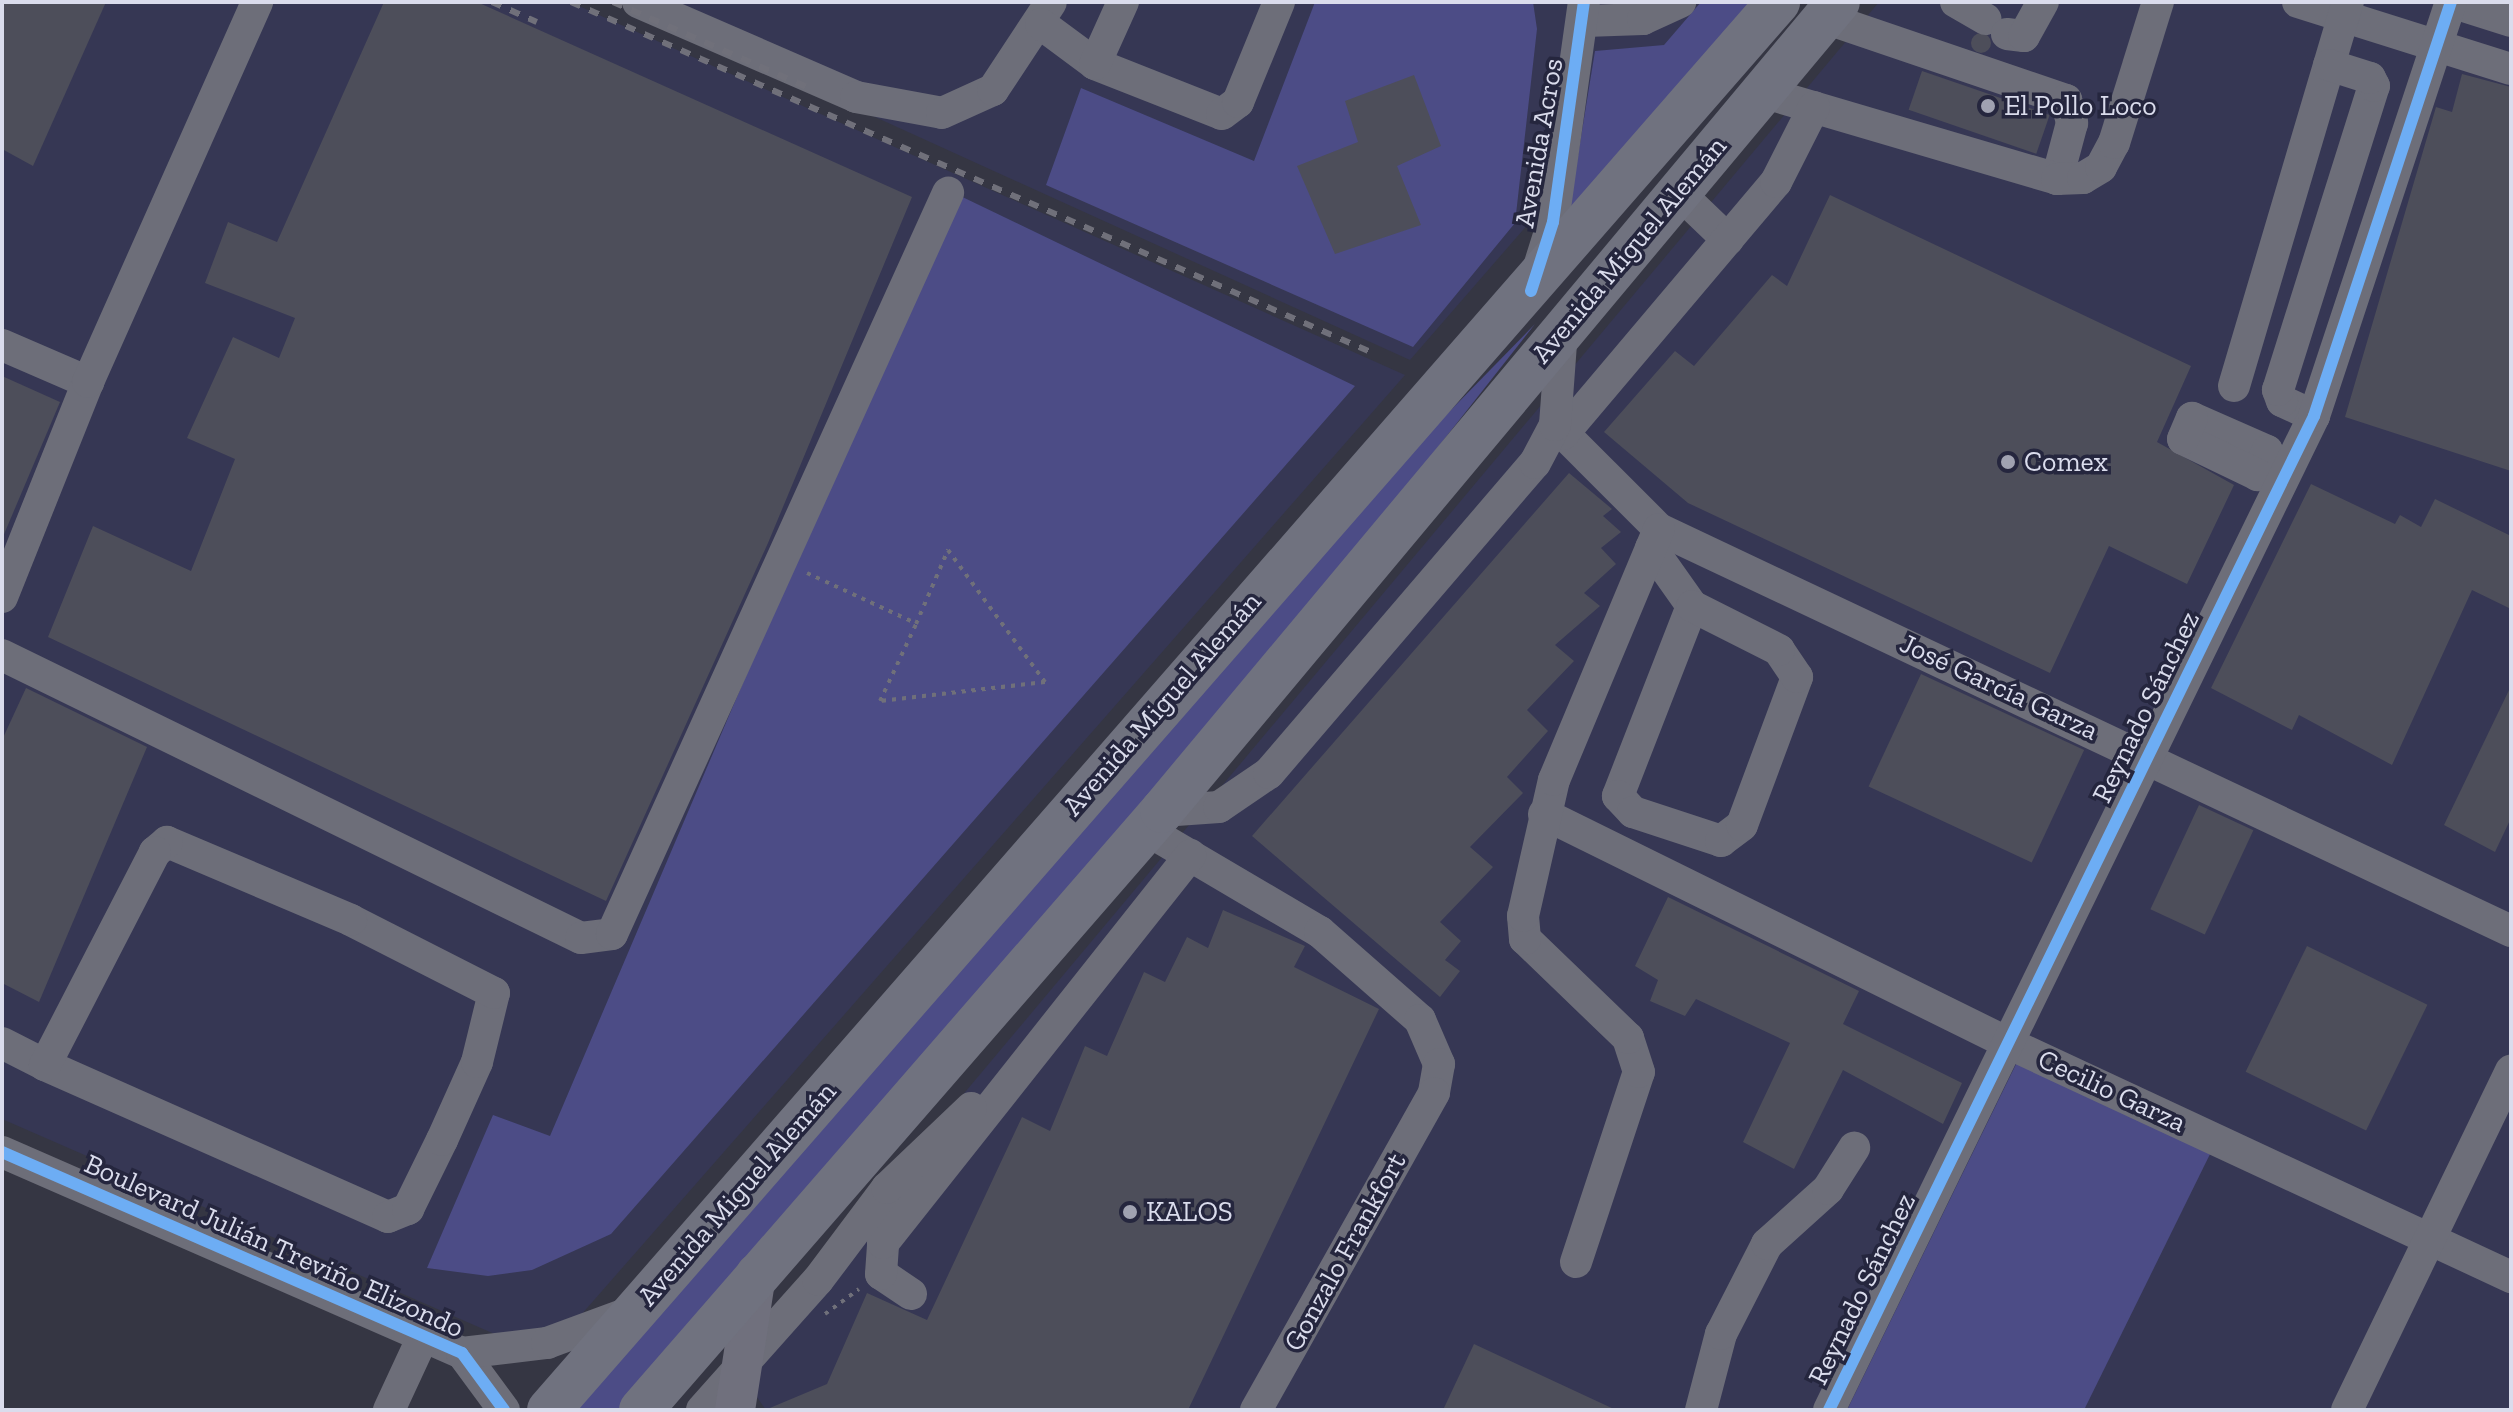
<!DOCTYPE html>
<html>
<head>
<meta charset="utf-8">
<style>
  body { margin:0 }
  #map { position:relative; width:2513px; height:1412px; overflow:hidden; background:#353643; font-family:"Zilla Slab",serif }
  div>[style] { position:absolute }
  .built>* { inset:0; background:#363754 }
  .green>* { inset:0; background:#4c4c86 }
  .building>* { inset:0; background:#4d4e5a; transform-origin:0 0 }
  .round { border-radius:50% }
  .path>* { height:4px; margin-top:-2px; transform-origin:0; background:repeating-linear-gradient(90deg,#70707a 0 4px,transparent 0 10px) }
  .minor>* { height:32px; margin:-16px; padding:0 16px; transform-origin:16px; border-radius:16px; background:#6d6e79 }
  .major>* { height:40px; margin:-20px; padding:0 20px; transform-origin:20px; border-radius:20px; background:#70707d }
  .highway>* { height:44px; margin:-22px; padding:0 22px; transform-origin:22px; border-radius:22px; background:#70727f }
  .rail>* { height:6px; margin-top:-3px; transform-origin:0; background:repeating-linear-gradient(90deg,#70707a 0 10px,transparent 0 20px) }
  .cycleway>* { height:12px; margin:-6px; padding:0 6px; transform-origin:6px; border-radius:6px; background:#6dadf4 }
  .dots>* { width:22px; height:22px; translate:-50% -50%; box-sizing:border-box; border:4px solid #25263e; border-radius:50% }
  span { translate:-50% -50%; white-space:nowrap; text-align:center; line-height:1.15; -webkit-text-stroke:7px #25263e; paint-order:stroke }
  .poi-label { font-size:28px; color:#dadcec }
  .left { translate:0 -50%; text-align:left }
  .street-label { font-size:28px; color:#dadcec }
  .frame { position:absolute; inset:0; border:4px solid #dadcec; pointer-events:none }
</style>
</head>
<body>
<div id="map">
  <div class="built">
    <div style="clip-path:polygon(2px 2px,570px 2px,1405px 375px,545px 1356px,2px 1119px)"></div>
    <div style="clip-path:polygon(622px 2px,1721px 2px,1410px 360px)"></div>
    <div style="clip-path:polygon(1879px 2px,2511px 2px,2511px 1410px,766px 1410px,754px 1393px,759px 1338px)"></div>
  </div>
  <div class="green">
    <div style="clip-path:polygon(1315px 2px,1533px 2px,1537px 29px,1515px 223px,1413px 347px,1046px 185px,1081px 88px,1254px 161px)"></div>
    <div style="clip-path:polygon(1701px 2px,1752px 2px,1568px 217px,1595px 51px,1664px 45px)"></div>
    <div style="clip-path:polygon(952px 192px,1355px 386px,611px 1234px,532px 1270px,488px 1276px,427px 1268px,493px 1115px,550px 1136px)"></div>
    <div style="clip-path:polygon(1535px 324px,1349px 560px,626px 1410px,574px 1410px,1358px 505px)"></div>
    <div style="clip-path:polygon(2020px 1056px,2213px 1148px,2084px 1410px,1847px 1410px)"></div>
  </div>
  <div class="building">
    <div style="clip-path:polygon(2px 2px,106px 2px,33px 166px,2px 149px)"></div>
    <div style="clip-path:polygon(384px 2px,477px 2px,912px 197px,768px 543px,606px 901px,48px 637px,93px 526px,191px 571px,235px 459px,187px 438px,233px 337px,279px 358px,295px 318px,205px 283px,228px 222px,277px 242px)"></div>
    <div class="round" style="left:1971px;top:33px;width:20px;height:20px"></div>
    <div style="left:1922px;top:71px;width:135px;height:41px;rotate:19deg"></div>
    <div style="clip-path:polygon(2462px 74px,2511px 87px,2511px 471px,2345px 417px,2436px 107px,2452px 112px)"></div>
    <div style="clip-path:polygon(1414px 75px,1441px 146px,1397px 166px,1421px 225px,1335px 254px,1297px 166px,1358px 142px,1345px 101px)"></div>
    <div style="clip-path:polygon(1830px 195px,2191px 366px,2157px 442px,2234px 485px,2187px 584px,2109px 546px,2050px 673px,1688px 503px,1604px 432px,1675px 351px,1694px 366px,1772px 275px,1787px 286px)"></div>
    <div style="clip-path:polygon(2px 376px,60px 402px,2px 539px)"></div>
    <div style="clip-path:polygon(1569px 473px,1612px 509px,1603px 516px,1621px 532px,1601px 548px,1616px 564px,1584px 593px,1600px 606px,1555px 645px,1574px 661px,1527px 710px,1548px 731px,1507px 777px,1523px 793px,1470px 847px,1493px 867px,1440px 922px,1461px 941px,1445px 960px,1460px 971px,1440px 997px,1252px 836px)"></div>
    <div style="clip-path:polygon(2311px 484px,2395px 524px,2400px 515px,2421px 527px,2435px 499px,2511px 536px,2511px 609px,2472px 590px,2392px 765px,2299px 715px,2292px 730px,2211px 688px)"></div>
    <div style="left:1921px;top:674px;width:180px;height:124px;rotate:25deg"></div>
    <div style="clip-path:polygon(2511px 686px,2511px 818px,2495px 852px,2444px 825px)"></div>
    <div style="clip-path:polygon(26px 688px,147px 747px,39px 1002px,2px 983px,2px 740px)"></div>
    <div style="left:2199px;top:805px;width:60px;height:115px;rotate:25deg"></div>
    <div style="clip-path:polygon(1668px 897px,1859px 991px,1843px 1024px,1962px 1083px,1943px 1124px,1843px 1070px,1794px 1169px,1743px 1142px,1790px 1043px,1696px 999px,1685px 1016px,1650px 1001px,1658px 980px,1635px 966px)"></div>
    <div style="clip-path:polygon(1223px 910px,1305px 946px,1294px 967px,1379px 1009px,1188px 1410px,765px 1410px,827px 1384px,867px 1293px,927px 1320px,1022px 1117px,1050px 1131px,1085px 1046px,1107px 1056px,1144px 972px,1165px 982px,1187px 937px,1208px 948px)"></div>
    <div style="left:2307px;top:946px;width:134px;height:140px;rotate:26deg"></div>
    <div style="clip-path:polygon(1474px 1344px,1616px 1410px,1443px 1410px)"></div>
  </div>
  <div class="path">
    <div style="left:948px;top:550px;width:164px;rotate:53.7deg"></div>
    <div style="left:1045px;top:682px;width:166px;rotate:173.4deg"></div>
    <div style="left:880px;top:701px;width:85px;rotate:-64.9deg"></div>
    <div style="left:916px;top:624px;width:81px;rotate:-66.6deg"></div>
    <div style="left:807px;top:573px;width:119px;rotate:24.8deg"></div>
    <div style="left:825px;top:1314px;width:42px;rotate:-36.3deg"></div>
  </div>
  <div class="minor">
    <div style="left:638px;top:2px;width:238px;rotate:23.5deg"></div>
    <div style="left:856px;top:97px;width:87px;rotate:10.5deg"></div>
    <div style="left:942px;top:113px;width:56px;rotate:-24.3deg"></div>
    <div style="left:993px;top:90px;width:105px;rotate:-56.6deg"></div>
    <div style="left:1956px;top:2px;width:34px;rotate:30deg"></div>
    <div style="left:2298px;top:2px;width:223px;rotate:17.5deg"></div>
    <div style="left:2451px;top:2px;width:63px;rotate:17.6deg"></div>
    <div style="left:1825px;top:18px;width:255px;rotate:18.8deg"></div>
    <div style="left:2066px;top:100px;width:24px;rotate:75deg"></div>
    <div style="left:2072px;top:123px;width:58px;rotate:105deg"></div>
    <div style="left:1585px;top:21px;width:58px;rotate:-2deg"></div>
    <div style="left:1643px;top:19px;width:41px;rotate:-24.7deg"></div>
    <div style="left:1041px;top:24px;width:67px;rotate:36.5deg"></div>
    <div style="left:1095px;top:64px;width:136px;rotate:21.5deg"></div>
    <div style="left:1222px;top:114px;width:20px;rotate:-37deg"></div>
    <div style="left:1238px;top:102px;width:108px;rotate:-67.7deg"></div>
    <div style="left:2007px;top:34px;width:17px;rotate:7deg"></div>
    <div style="left:2024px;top:36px;width:39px;rotate:-61deg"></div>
    <div style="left:1095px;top:64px;width:68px;rotate:-65.7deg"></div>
    <div style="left:1762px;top:92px;width:308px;rotate:16.4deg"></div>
    <div style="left:2057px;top:179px;width:26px;rotate:-2deg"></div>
    <div style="left:2083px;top:178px;width:21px;rotate:-31deg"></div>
    <div style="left:2101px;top:167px;width:27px;rotate:-62deg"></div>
    <div style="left:2114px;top:143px;width:148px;rotate:-72.7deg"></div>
    <div style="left:1678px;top:192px;width:69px;rotate:43.8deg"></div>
    <div style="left:1538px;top:270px;width:50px;rotate:-72.6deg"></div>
    <div style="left:1553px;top:222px;width:222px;rotate:-82deg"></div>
    <div style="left:2px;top:345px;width:94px;rotate:23.3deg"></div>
    <div style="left:2234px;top:386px;width:401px;rotate:-73.5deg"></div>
    <div style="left:2314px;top:416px;width:35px;rotate:-155deg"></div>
    <div style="left:2282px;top:401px;width:12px;rotate:-110deg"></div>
    <div style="left:2278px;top:390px;width:319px;rotate:-72.5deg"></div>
    <div style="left:2374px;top:86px;width:9px;rotate:-117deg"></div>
    <div style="left:2370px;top:78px;width:43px;rotate:-162.4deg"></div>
    <div style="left:2192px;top:418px;width:82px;rotate:23.7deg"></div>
    <div style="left:2267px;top:451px;width:26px;rotate:111deg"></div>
    <div style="left:2258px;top:475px;width:83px;rotate:-154.4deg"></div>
    <div style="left:2183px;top:439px;width:23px;rotate:-67deg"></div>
    <div style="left:1555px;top:425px;width:147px;rotate:45deg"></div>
    <div style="left:1659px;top:529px;width:942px;rotate:25.26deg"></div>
    <div style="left:1563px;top:434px;width:330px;rotate:-49.8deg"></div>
    <div style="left:1776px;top:182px;width:84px;rotate:-63.1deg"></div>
    <div style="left:1651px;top:548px;width:71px;rotate:54.7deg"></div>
    <div style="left:1692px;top:606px;width:204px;rotate:111.3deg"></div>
    <div style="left:1618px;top:796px;width:22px;rotate:47deg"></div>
    <div style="left:1633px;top:812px;width:93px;rotate:18.2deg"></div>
    <div style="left:1721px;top:841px;width:26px;rotate:-37deg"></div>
    <div style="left:1742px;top:825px;width:158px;rotate:-69.6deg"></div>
    <div style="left:1797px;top:677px;width:32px;rotate:-124deg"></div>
    <div style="left:1779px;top:650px;width:97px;rotate:-153.2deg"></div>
    <div style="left:2px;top:597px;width:232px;rotate:-68.2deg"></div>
    <div style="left:88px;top:382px;width:416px;rotate:-66deg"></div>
    <div style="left:2px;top:655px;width:644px;rotate:26.05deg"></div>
    <div style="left:581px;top:938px;width:31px;rotate:-7deg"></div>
    <div style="left:612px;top:934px;width:814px;rotate:-65.61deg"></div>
    <div style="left:1162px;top:811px;width:57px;rotate:-4deg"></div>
    <div style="left:1219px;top:807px;width:60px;rotate:-34.2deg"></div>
    <div style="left:1269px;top:773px;width:408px;rotate:-49.4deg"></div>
    <div style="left:1535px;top:463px;width:43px;rotate:-62.2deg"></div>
    <div style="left:1555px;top:425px;width:95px;rotate:-85.8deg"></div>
    <div style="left:1544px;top:814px;width:520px;rotate:26.27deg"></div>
    <div style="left:2010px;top:1044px;width:553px;rotate:24.94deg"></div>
    <div style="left:1145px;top:829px;width:203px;rotate:30.5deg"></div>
    <div style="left:1320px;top:932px;width:133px;rotate:41.3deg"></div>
    <div style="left:1420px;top:1020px;width:48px;rotate:66.6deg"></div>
    <div style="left:1439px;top:1064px;width:29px;rotate:100deg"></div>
    <div style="left:1434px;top:1093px;width:364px;rotate:119.3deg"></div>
    <div style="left:2px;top:1043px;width:48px;rotate:27.1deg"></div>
    <div style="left:45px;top:1065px;width:375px;rotate:23.9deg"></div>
    <div style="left:388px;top:1217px;width:22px;rotate:-22deg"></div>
    <div style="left:408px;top:1209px;width:77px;rotate:-63.8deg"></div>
    <div style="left:442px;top:1140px;width:85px;rotate:-65.8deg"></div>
    <div style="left:477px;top:1062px;width:71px;rotate:-76.2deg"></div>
    <div style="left:494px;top:993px;width:161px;rotate:-153deg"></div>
    <div style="left:351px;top:920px;width:200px;rotate:-157deg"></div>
    <div style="left:167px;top:842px;width:16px;rotate:140deg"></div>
    <div style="left:155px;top:852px;width:240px;rotate:117.3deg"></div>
    <div style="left:2px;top:1152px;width:502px;rotate:23.6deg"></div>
    <div style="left:462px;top:1353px;width:71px;rotate:53.6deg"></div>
    <div style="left:1576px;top:1262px;width:200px;rotate:-71.7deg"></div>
    <div style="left:1639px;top:1072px;width:36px;rotate:-108deg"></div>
    <div style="left:1628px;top:1038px;width:143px;rotate:-136.1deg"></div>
    <div style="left:1525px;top:939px;width:23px;rotate:-95deg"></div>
    <div style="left:1523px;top:916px;width:139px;rotate:-77.2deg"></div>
    <div style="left:1554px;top:780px;width:272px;rotate:-67.3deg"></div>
    <div style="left:911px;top:1294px;width:36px;rotate:-146deg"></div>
    <div style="left:881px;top:1274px;width:31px;rotate:-86deg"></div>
    <div style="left:883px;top:1243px;width:495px;rotate:-51.6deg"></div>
    <div style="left:462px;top:1353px;width:86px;rotate:-6.7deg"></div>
    <div style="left:547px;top:1343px;width:86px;rotate:-20.3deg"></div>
    <div style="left:389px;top:1410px;width:78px;rotate:-65.1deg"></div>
    <div style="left:702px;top:1410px;width:174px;rotate:-48.3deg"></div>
    <div style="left:818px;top:1280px;width:115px;rotate:-53.1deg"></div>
    <div style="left:887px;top:1188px;width:116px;rotate:-43.6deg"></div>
    <div style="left:1701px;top:1410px;width:79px;rotate:-75.3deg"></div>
    <div style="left:1721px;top:1334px;width:101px;rotate:-62.9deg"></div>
    <div style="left:1767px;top:1244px;width:82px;rotate:-42deg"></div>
    <div style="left:1828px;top:1189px;width:49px;rotate:-57.6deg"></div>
    <div style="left:1829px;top:1410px;width:1106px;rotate:-63.99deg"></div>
    <div style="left:2314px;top:416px;width:436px;rotate:-71.7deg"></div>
    <div style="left:2347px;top:1410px;width:377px;rotate:-64.2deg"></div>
  </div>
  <div class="major">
    <div style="left:735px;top:1410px;width:138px;rotate:-81.2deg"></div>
  </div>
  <div class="highway">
    <div style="left:549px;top:1410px;width:1869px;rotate:-48.88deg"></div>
    <div style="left:641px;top:1410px;width:794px;rotate:-48.98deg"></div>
    <div style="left:1162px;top:811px;width:1054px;rotate:-50.12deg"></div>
  </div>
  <div class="rail">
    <div style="left:492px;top:2px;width:49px;rotate:24deg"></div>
    <div style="left:571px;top:2px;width:878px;rotate:23.64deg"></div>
    <div style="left:613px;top:2px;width:216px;rotate:23.7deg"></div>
  </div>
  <div class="cycleway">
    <div style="left:1531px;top:291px;width:72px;rotate:-72.3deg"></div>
    <div style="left:1553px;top:222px;width:222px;rotate:-82deg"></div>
    <div style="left:2px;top:1152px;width:502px;rotate:23.6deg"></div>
    <div style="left:462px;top:1353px;width:71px;rotate:53.6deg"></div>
    <div style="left:1829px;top:1410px;width:1106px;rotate:-63.99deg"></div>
    <div style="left:2314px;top:416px;width:436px;rotate:-71.7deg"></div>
  </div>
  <div class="dots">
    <div style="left:1988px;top:106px;background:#a0a2b1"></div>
    <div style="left:2008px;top:462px;background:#a0a2b1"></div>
    <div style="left:1130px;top:1212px;background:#a0a2b1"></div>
  </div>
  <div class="poi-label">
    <span class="left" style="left:2004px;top:106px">El Pollo Loco</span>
    <span class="left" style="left:2024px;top:462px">Comex</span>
    <span class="left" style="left:1146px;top:1212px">KALOS</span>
  </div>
  <div class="street-label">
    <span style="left:1539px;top:143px;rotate:-80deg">Avenida Acros</span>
    <span style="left:1629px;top:250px;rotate:-50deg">Avenida Miguel Alemán</span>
    <span style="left:1999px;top:687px;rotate:25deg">José García Garza</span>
    <span style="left:1162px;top:704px;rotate:-49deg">Avenida Miguel Alemán</span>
    <span style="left:2146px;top:707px;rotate:-64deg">Reynado Sánchez</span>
    <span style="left:2112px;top:1091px;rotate:25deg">Cecilio Garza</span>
    <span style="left:737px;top:1194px;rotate:-49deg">Avenida Miguel Alemán</span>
    <span style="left:274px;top:1246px;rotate:24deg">Boulevard Julián Treviño Elizondo</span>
    <span style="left:1345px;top:1252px;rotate:-61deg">Gonzalo Frankfort</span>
    <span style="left:1862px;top:1289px;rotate:-64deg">Reynado Sánchez</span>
  </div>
  <div class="frame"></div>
</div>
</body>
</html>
